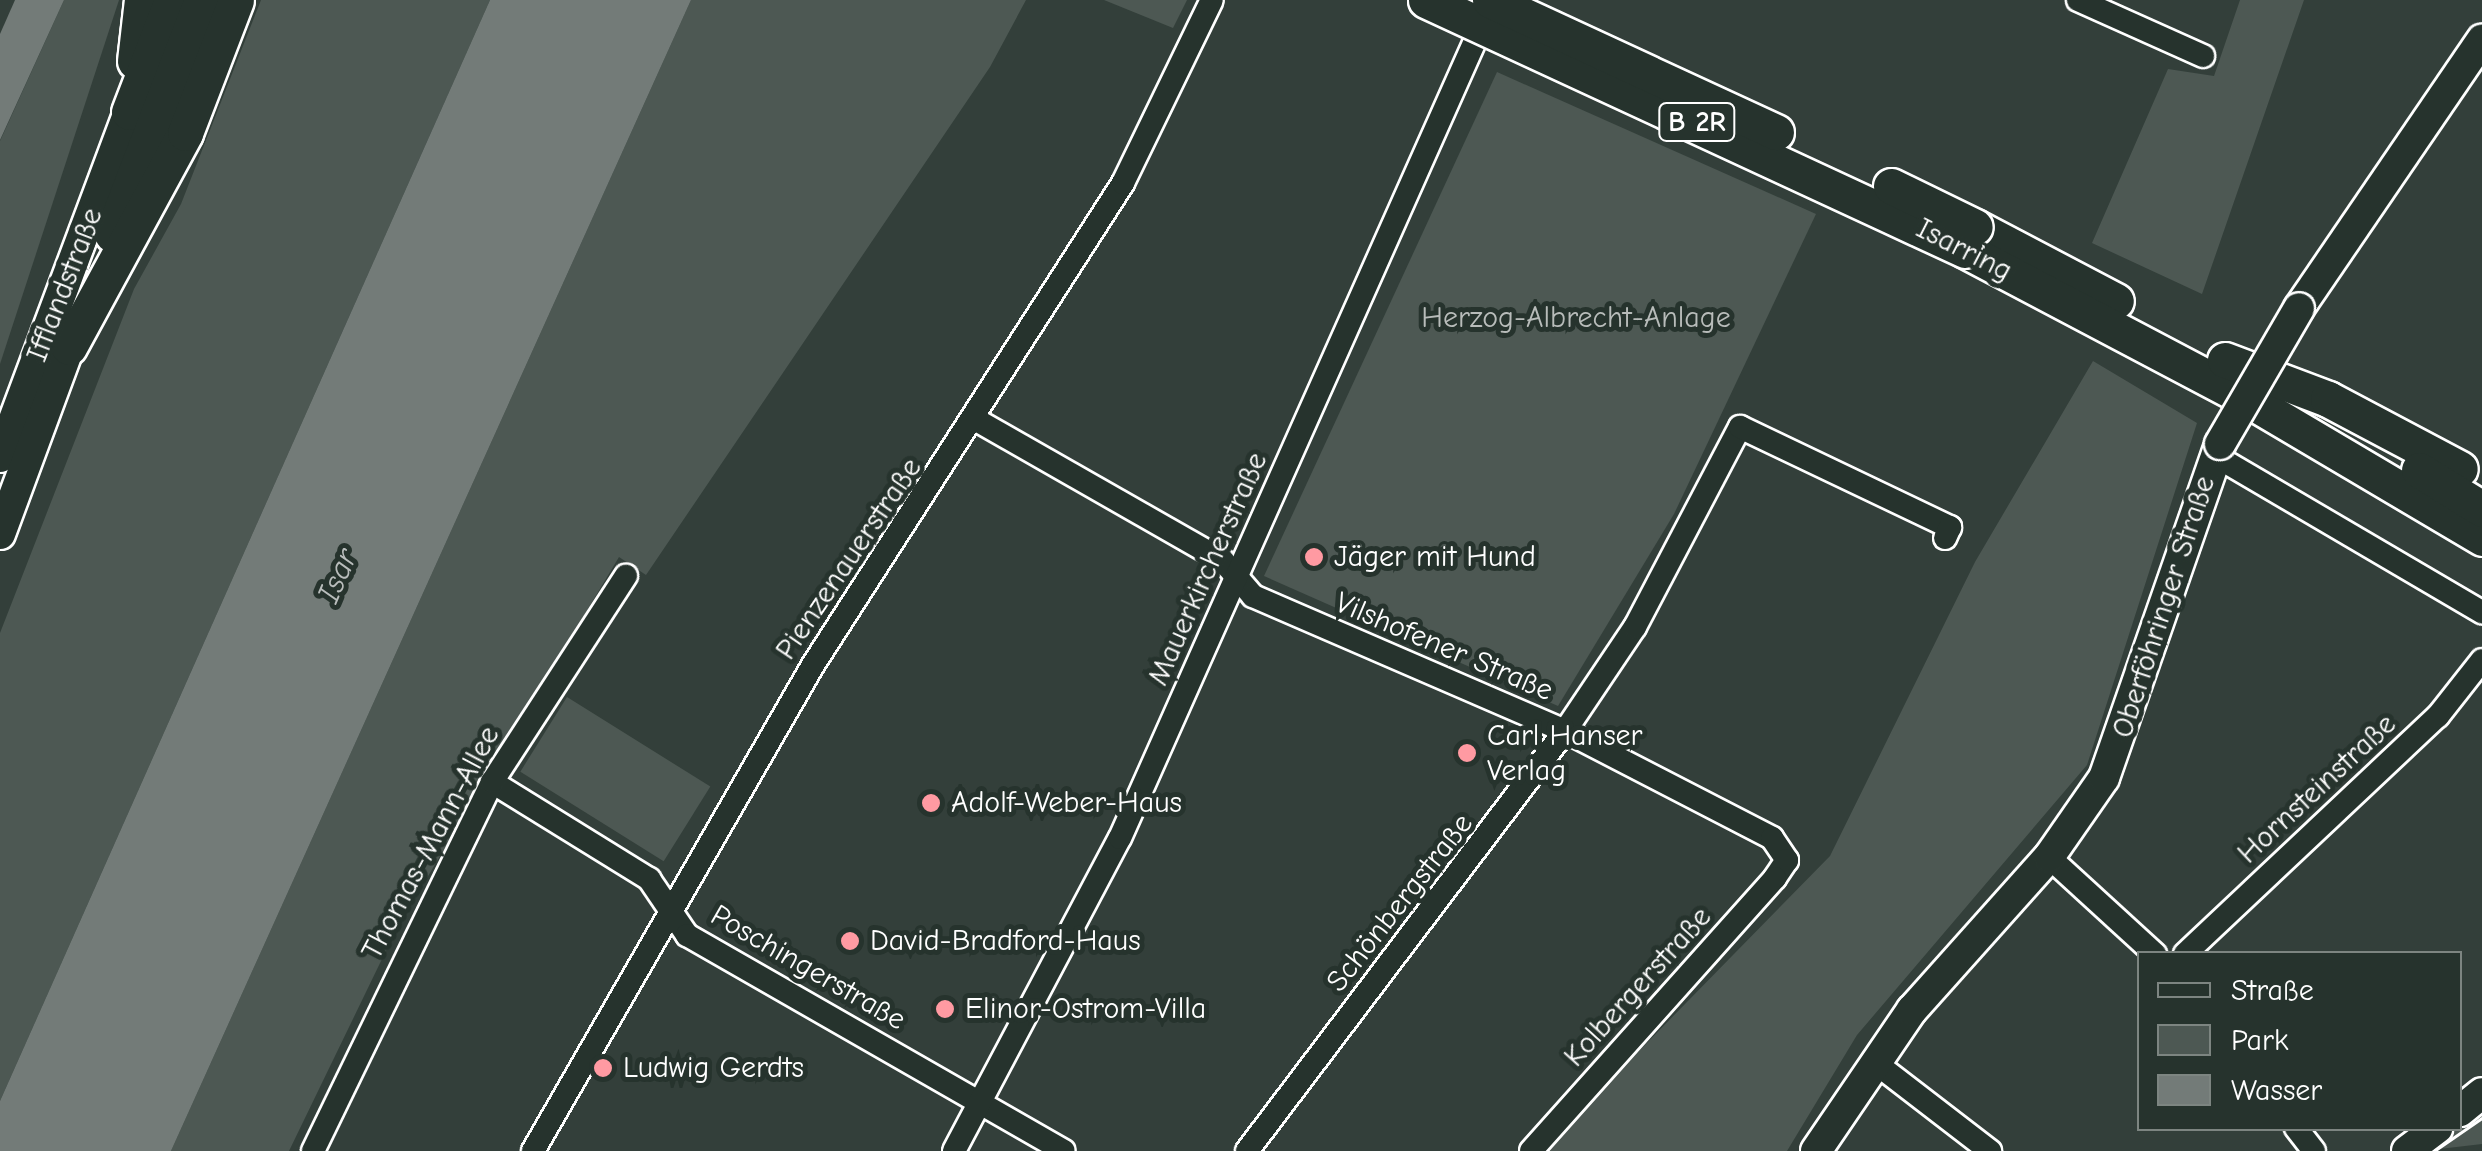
<!DOCTYPE html>
<html>
<head>
<meta charset="utf-8">
<style>
  body { margin:0 }
  #map { position:relative; width:2482px; height:1151px; overflow:hidden; background:#333f3a; font-family:"Comic Neue",sans-serif }
  div>[style] { position:absolute }
  .green>* { inset:0; background:#4d5853; transform-origin:0 0 }
  .water>* { inset:0; background:#737b78 }
  .roads { filter:drop-shadow(2px 0 #fff) drop-shadow(-2px 0 #fff) drop-shadow(0 2px #fff) drop-shadow(0 -2px #fff) }
  .minor>* { height:22px; margin:-11px; padding:0 11px; transform-origin:11px; border-radius:11px; background:#26332d }
  .secondary>* { height:30px; margin:-15px; padding:0 15px; transform-origin:15px; border-radius:15px; background:#26332d }
  .trunk>* { height:35px; margin:-17.5px; padding:0 17.5px; transform-origin:17.5px; border-radius:17.5px; background:#26332d }
  .tram>* { height:2.5px; margin:-1.25px; padding:0 1.25px; transform-origin:1.25px; border-radius:1.25px; background:#fff }
  .bridges { filter:drop-shadow(2px 0 #fff) drop-shadow(-2px 0 #fff) drop-shadow(0 2px #fff) drop-shadow(0 -2px #fff) }
  .secondary-bridge>* { height:30px; margin:-15px; padding:0 15px; transform-origin:15px; border-radius:15px; background:#26332d }
  .trunk-bridge>* { height:35px; margin:-17.5px; padding:0 17.5px; transform-origin:17.5px; border-radius:17.5px; background:#26332d }
  .dots>* { width:28px; height:28px; translate:-50% -50%; box-sizing:border-box; border:5px solid #26332d; border-radius:50% }
  span { translate:-50% -50%; white-space:nowrap; text-align:center; line-height:1.15; -webkit-text-stroke:10px #26332d; paint-order:stroke }
  .shield-label span { padding:2px 8px; background:#26332d; border:2px solid; border-radius:8px; -webkit-text-stroke-width:0 }
  .shield-label { font-size:28px; color:#fff; font-weight:700 }
  .street-label { font-size:30px; color:#fff }
  .park-label { font-size:30px; color:#b8bcba }
  .poi-label { font-size:30px; color:#fff }
  .left { translate:0 -50%; text-align:left }
  .water-label { font-size:32px; color:#b9bdbc; font-style:italic }
  .legend { position:absolute; left:2137px; top:951px; width:325px; height:180px; box-sizing:border-box; background:#26332d; border:2px solid #7d8581; margin:0; padding:12px 18px; list-style:none; font-size:30px; color:#fff }
  .legend li { display:flex; align-items:center; gap:20px; height:50px }
  .legend b { width:50px; border:2px solid #7d8581 }
</style>
</head>
<body>
<div id="map">
  <div class="green">
    <div style="clip-path:polygon(64px 0,119px 0,0 364px,0 141px)"></div>
    <div style="clip-path:polygon(261px 0,490px 0,0 1101px,0 633px,134px 289px,181px 204px)"></div>
    <div style="clip-path:polygon(691px 0,1026px 0,990px 67px,646px 575px,619px 557px,397px 928px,289px 1151px,171px 1151px)"></div>
    <div style="clip-path:polygon(1104px 0,1187px 0,1173px 28px)"></div>
    <div style="clip-path:polygon(2240px 0,2304px 0,2202px 294px,2092px 243px,2168px 69px,2214px 76px)"></div>
    <div style="clip-path:polygon(1497px 72px,1816px 214px,1674px 514px,1558px 706px,1264px 576px)"></div>
    <div style="clip-path:polygon(2093px 361px,2197px 423px,2087px 765px,1857px 1035px,1787px 1151px,1541px 1151px,1830px 856px,1975px 562px)"></div>
    <div style="left:567px;top:697px;width:169px;height:88px;rotate:32deg"></div>
    <div style="clip-path:polygon(2482px 1101px,2482px 1144px,2422px 1151px,2460px 1128px)"></div>
  </div>
  <div class="water">
    <div style="clip-path:polygon(15px 0,64px 0,0 140px,0 34px)"></div>
    <div style="clip-path:polygon(490px 0,691px 0,171px 1151px,0 1151px,0 1101px)"></div>
  </div>
  <div class="roads">
    <div class="minor">
      <div style="left:2078px;top:0;width:137px;rotate:24.1deg"></div>
      <div style="left:978px;top:421px;width:282px;rotate:29.7deg"></div>
      <div style="left:1223px;top:561px;width:46px;rotate:49.4deg"></div>
      <div style="left:1253px;top:596px;width:340px;rotate:23.4deg"></div>
      <div style="left:1565px;top:731px;width:233px;rotate:27.3deg"></div>
      <div style="left:1772px;top:838px;width:27px;rotate:56deg"></div>
      <div style="left:1787px;top:860px;width:22px;rotate:124deg"></div>
      <div style="left:1775px;top:878px;width:366px;rotate:131.8deg"></div>
      <div style="left:2214px;top:455px;width:311px;rotate:30.4deg"></div>
      <div style="left:492px;top:782px;width:185px;rotate:31.7deg"></div>
      <div style="left:649px;top:879px;width:68px;rotate:55.8deg"></div>
      <div style="left:687px;top:935px;width:434px;rotate:29.8deg"></div>
      <div style="left:2049px;top:857px;width:144px;rotate:42.5deg"></div>
      <div style="left:2185px;top:954px;width:347px;rotate:-43.3deg"></div>
      <div style="left:2438px;top:716px;width:71px;rotate:-51.8deg"></div>
      <div style="left:1873px;top:1061px;width:148px;rotate:37.6deg"></div>
      <div style="left:2296px;top:1128px;width:29px;rotate:52deg"></div>
      <div style="left:313px;top:1151px;width:410px;rotate:-64.1deg"></div>
      <div style="left:492px;top:782px;width:246px;rotate:-57deg"></div>
      <div style="left:533px;top:1151px;width:561px;rotate:-60.05deg"></div>
      <div style="left:813px;top:665px;width:573px;rotate:-57.25deg"></div>
      <div style="left:1123px;top:183px;width:203px;rotate:-64.1deg"></div>
      <div style="left:954px;top:1151px;width:354px;rotate:-62.1deg"></div>
      <div style="left:1120px;top:838px;width:902px;rotate:-65.99deg"></div>
      <div style="left:1247px;top:1151px;width:527px;rotate:-52.87deg"></div>
      <div style="left:1565px;top:731px;width:125px;rotate:-56.1deg"></div>
      <div style="left:1635px;top:627px;width:226px;rotate:-62.3deg"></div>
      <div style="left:1740px;top:427px;width:233px;rotate:25.5deg"></div>
      <div style="left:1950px;top:527px;width:12px;rotate:114deg"></div>
    </div>
    <div class="secondary">
      <div style="left:2299px;top:308px;width:325px;rotate:-55.7deg"></div>
      <div style="left:0;top:457px;width:368px;rotate:-69.5deg"></div>
      <div style="left:0;top:534px;width:199px;rotate:-69.7deg"></div>
      <div style="left:2460px;top:1111px;width:28px;rotate:-39deg"></div>
      <div style="left:1816px;top:1151px;width:171px;rotate:-55.8deg"></div>
      <div style="left:1912px;top:1010px;width:205px;rotate:-48.2deg"></div>
      <div style="left:2049px;top:857px;width:96px;rotate:-55.2deg"></div>
      <div style="left:2104px;top:778px;width:354px;rotate:-70.8deg"></div>
      <div style="left:2407px;top:1151px;width:38px;rotate:-37deg"></div>
    </div>
    <div class="trunk">
      <div style="left:135px;top:61px;width:61px;rotate:-83.5deg"></div>
      <div style="left:129px;top:112px;width:120px;rotate:-69deg"></div>
      <div style="left:1975px;top:227px;width:159px;rotate:27.7deg"></div>
      <div style="left:112px;top:234px;width:251px;rotate:-69deg"></div>
      <div style="left:1965px;top:250px;width:315px;rotate:27.8deg"></div>
      <div style="left:2244px;top:397px;width:277px;rotate:30.6deg"></div>
      <div style="left:69px;top:347px;width:243px;rotate:-61.5deg"></div>
      <div style="left:185px;top:133px;width:142px;rotate:-69deg"></div>
      <div style="left:2225px;top:360px;width:110px;rotate:20.7deg"></div>
      <div style="left:2328px;top:399px;width:149px;rotate:27.9deg"></div>
      <div style="left:2419px;top:470px;width:74px;rotate:31.8deg"></div>
    </div>
  </div>
  <div class="tram">
    <div style="left:2434px;top:1151px;width:58px;rotate:-34.5deg"></div>
  </div>
  <div class="bridges">
    <div class="secondary-bridge">
      <div style="left:2220px;top:444px;width:157px;rotate:-59.8deg"></div>
    </div>
    <div class="trunk-bridge">
      <div style="left:1426px;top:0;width:594px;rotate:24.88deg"></div>
      <div style="left:1490px;top:0;width:315px;rotate:24.8deg"></div>
      <div style="left:1891px;top:186px;width:93px;rotate:26deg"></div>
    </div>
  </div>
  <div class="dots">
    <div style="left:1314px;top:557px;background:#ff9aa2"></div>
    <div style="left:1467px;top:753px;background:#ff9aa2"></div>
    <div style="left:931px;top:803px;background:#ff9aa2"></div>
    <div style="left:850px;top:941px;background:#ff9aa2"></div>
    <div style="left:945px;top:1009px;background:#ff9aa2"></div>
    <div style="left:603px;top:1068px;background:#ff9aa2"></div>
  </div>
  <div class="shield-label">
    <span style="left:1697px;top:122px">B 2R</span>
  </div>
  <div class="street-label">
    <span style="left:1964px;top:250px;rotate:27deg">Isarring</span>
    <span style="left:65px;top:285px;rotate:-69deg">Ifflandstraße</span>
    <span style="left:849px;top:559px;rotate:-56deg">Pienzenauerstraße</span>
    <span style="left:1208px;top:569px;rotate:-66deg">Mauerkircherstraße</span>
    <span style="left:2164px;top:607px;rotate:-72deg">Oberföhringer Straße</span>
    <span style="left:1444px;top:647px;rotate:23deg">Vilshofener Straße</span>
    <span style="left:2317px;top:789px;rotate:-43deg">Hornsteinstraße</span>
    <span style="left:431px;top:843px;rotate:-62deg">Thomas-Mann-Allee</span>
    <span style="left:1400px;top:903px;rotate:-52deg">Schönbergstraße</span>
    <span style="left:808px;top:968px;rotate:30deg">Poschingerstraße</span>
    <span style="left:1638px;top:987px;rotate:-48deg">Kolbergerstraße</span>
  </div>
  <div class="park-label">
    <span style="left:1576px;top:318px">Herzog-Albrecht-Anlage</span>
  </div>
  <div class="poi-label">
    <span class="left" style="left:1334px;top:557px">Jäger mit Hund</span>
    <span class="left" style="left:1487px;top:753px">Carl Hanser<br>Verlag</span>
    <span class="left" style="left:951px;top:803px">Adolf-Weber-Haus</span>
    <span class="left" style="left:870px;top:941px">David-Bradford-Haus</span>
    <span class="left" style="left:965px;top:1009px">Elinor-Ostrom-Villa</span>
    <span class="left" style="left:623px;top:1068px">Ludwig Gerdts</span>
  </div>
  <div class="water-label">
    <span style="left:338px;top:576px;rotate:-67deg">Isar</span>
  </div>
  <ul class="legend">
  <li><b style="height:12px;background:#26332d"></b>Straße</li>
  <li><b style="height:28px;background:#4d5853"></b>Park</li>
  <li><b style="height:28px;background:#737b78"></b>Wasser</li>
  </ul>
</div>
</body>
</html>
